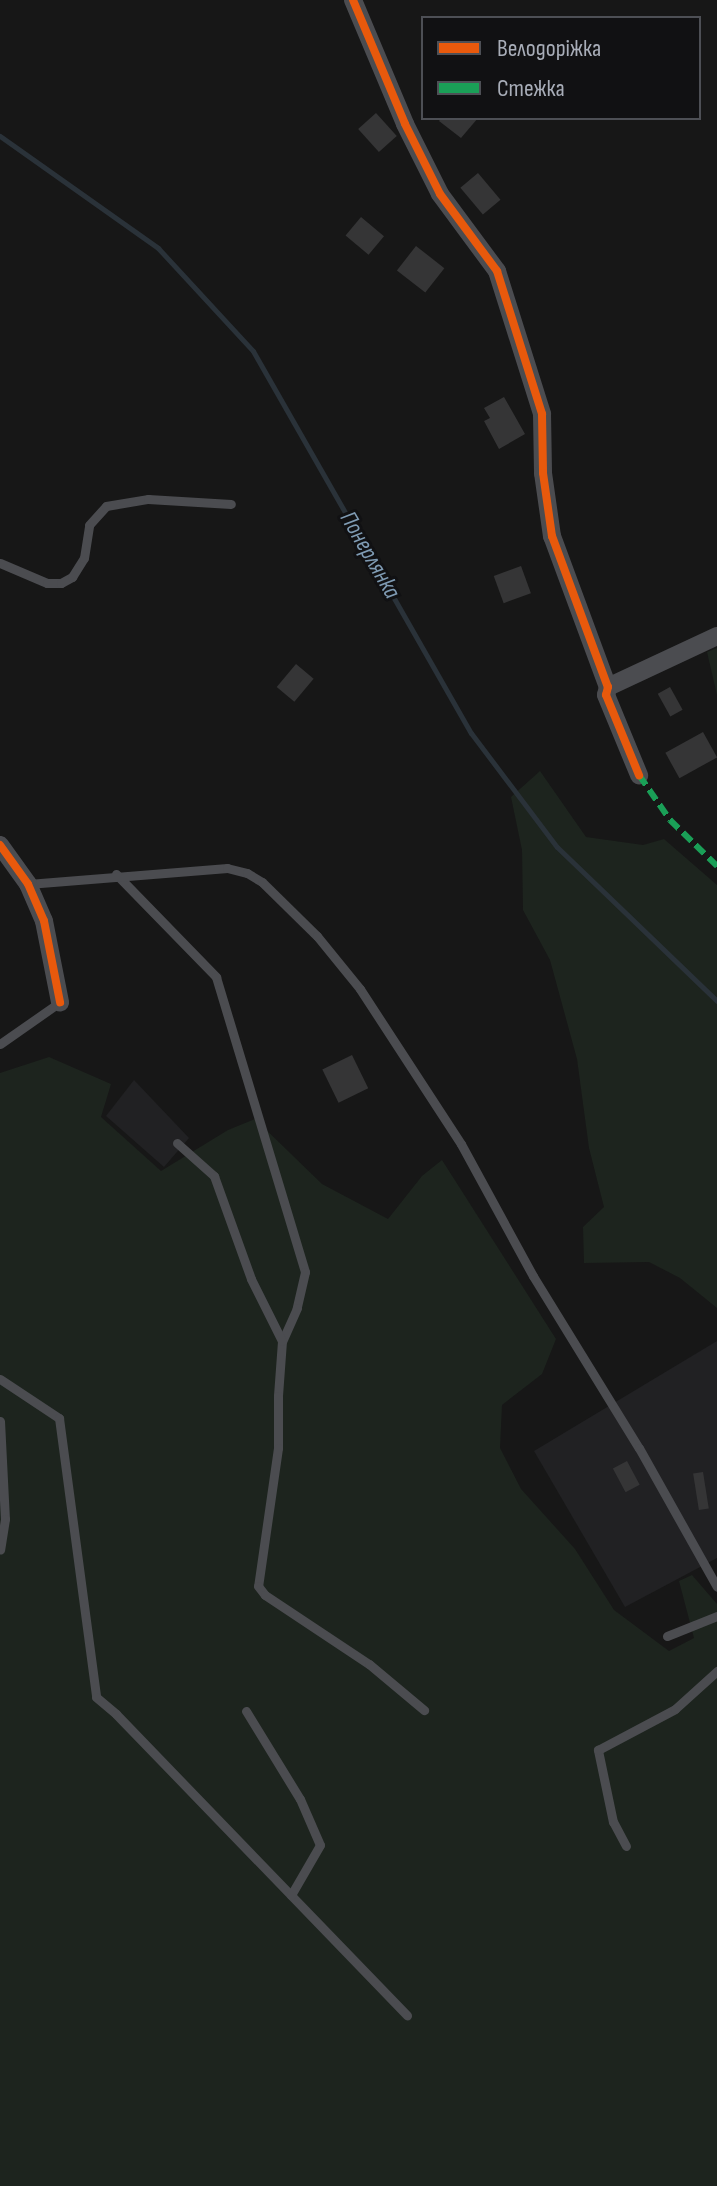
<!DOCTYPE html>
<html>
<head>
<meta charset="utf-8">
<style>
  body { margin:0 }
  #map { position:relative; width:717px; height:2186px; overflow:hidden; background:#171717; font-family:"Sofia Sans Condensed",sans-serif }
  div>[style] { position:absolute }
  .built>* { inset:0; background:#212123 }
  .green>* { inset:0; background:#1d241e }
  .stream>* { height:5px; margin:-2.5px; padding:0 2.5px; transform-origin:2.5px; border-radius:2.5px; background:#2a3239 }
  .building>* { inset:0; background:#353536; transform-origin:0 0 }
  .service>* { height:9px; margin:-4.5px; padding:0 4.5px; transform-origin:4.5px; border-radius:4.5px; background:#4b4c50 }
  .minor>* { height:18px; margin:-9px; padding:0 9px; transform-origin:9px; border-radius:9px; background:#4b4c50 }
  .quiet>* { height:6px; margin-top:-3px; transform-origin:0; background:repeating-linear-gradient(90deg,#1a9f57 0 12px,transparent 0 18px) }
  .cycleway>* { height:8px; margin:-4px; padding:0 4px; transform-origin:4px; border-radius:4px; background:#e8590c }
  span { translate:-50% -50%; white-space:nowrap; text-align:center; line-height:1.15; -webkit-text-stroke:6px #111113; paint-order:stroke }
  .water-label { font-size:24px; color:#7f9bb3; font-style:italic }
  .legend { position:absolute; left:421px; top:16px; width:280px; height:104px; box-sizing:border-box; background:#111113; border:2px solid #4d4f55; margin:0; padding:10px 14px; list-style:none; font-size:24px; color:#a8adb8 }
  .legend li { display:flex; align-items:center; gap:16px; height:40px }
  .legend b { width:40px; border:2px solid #4d4f55 }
</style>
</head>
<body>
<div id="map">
  <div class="built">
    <div style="clip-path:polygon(134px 1080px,189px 1138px,164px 1167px,106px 1116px)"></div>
    <div style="clip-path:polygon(717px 1341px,717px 1558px,625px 1607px,534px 1451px)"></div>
  </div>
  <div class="green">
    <div style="clip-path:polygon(717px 648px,717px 695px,707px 652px)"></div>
    <div style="clip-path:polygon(540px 771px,586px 837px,643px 845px,664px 839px,717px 885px,717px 1308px,680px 1278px,649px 1262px,584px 1263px,583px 1227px,604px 1207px,589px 1148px,577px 1059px,550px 960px,523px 910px,522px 850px,511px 797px)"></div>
    <div style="clip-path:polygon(49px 1057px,111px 1084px,101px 1117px,161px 1171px,228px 1130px,255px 1119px,322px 1184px,388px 1219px,422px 1176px,442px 1160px,556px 1339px,542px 1374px,502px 1405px,500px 1448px,521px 1489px,575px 1549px,614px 1610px,669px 1651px,694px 1638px,679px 1581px,692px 1575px,717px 1604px,717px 2186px,0 2186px,0 1073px)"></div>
  </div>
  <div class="stream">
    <div style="left:0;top:136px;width:194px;rotate:35.3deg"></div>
    <div style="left:158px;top:248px;width:140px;rotate:47.3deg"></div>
    <div style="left:253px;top:351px;width:440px;rotate:60.3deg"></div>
    <div style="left:471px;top:733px;width:143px;rotate:53deg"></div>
    <div style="left:557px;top:847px;width:222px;rotate:43.9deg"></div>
  </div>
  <div class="building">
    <div style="left:376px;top:113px;width:31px;height:24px;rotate:48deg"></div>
    <div style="clip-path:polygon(441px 118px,478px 118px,461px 138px,439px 121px)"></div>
    <div style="left:478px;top:173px;width:35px;height:23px;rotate:50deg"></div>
    <div style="left:361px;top:217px;width:30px;height:24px;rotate:40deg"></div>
    <div style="left:416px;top:246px;width:36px;height:31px;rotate:38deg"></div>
    <div style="clip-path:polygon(504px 397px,525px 434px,499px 449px,484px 421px,490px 418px,484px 408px)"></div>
    <div style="left:521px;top:566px;width:29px;height:29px;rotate:70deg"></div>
    <div style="left:296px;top:664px;width:23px;height:30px;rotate:40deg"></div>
    <div style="left:670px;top:687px;width:26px;height:14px;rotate:61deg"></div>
    <div style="left:703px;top:732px;width:29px;height:43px;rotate:61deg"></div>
    <div style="left:352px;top:1055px;width:37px;height:33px;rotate:64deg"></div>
    <div style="left:627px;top:1461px;width:27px;height:16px;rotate:62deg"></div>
    <div style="left:703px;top:1472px;width:37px;height:10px;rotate:81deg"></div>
  </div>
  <div class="service">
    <div style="left:0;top:563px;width:51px;rotate:23.1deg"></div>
    <div style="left:47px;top:583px;width:14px"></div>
    <div style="left:61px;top:583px;width:13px;rotate:-29deg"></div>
    <div style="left:72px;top:577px;width:22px;rotate:-58deg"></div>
    <div style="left:84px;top:558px;width:33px;rotate:-81deg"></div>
    <div style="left:89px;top:525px;width:25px;rotate:-48deg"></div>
    <div style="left:106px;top:506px;width:43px;rotate:-9.5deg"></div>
    <div style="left:148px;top:499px;width:83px;rotate:3.4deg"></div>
    <div style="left:116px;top:874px;width:144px;rotate:45.8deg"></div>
    <div style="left:216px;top:977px;width:308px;rotate:73.2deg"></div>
    <div style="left:305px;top:1272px;width:37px;rotate:103deg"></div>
    <div style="left:297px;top:1308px;width:36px;rotate:114deg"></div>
    <div style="left:282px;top:1341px;width:55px;rotate:94.2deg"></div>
    <div style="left:278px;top:1396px;width:52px;rotate:90deg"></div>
    <div style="left:278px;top:1448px;width:139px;rotate:98.2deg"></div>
    <div style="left:258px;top:1586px;width:11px;rotate:52deg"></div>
    <div style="left:265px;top:1595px;width:125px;rotate:33.6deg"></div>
    <div style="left:369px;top:1664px;width:72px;rotate:39.9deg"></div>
    <div style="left:28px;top:884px;width:200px;rotate:-4.6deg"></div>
    <div style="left:227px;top:868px;width:21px;rotate:14deg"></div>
    <div style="left:247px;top:873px;width:17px;rotate:31deg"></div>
    <div style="left:262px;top:882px;width:77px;rotate:44.5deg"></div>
    <div style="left:317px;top:936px;width:68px;rotate:50.9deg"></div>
    <div style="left:360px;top:989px;width:185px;rotate:56.9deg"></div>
    <div style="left:461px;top:1144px;width:150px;rotate:61.4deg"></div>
    <div style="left:533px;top:1276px;width:202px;rotate:58.4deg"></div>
    <div style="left:639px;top:1448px;width:159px;rotate:60.7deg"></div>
    <div style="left:0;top:1044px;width:73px;rotate:-35deg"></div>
    <div style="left:177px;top:1143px;width:50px;rotate:41.7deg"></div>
    <div style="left:214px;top:1176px;width:109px;rotate:70.2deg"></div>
    <div style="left:251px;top:1279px;width:69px;rotate:63.4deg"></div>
    <div style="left:0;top:1379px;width:71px;rotate:33.5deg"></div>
    <div style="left:59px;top:1418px;width:281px;rotate:82.4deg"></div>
    <div style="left:96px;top:1697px;width:26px;rotate:40deg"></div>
    <div style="left:116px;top:1714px;width:419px;rotate:46deg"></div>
    <div style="left:0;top:1421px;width:98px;rotate:87.1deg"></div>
    <div style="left:5px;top:1519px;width:31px;rotate:99deg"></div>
    <div style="left:667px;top:1636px;width:54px;rotate:-21.8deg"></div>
    <div style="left:246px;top:1711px;width:103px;rotate:58.5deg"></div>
    <div style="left:300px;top:1799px;width:50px;rotate:66.5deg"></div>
    <div style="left:320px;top:1845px;width:58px;rotate:120.1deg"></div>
    <div style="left:626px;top:1846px;width:27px;rotate:-118deg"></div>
    <div style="left:613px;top:1822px;width:74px;rotate:-101.8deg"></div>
    <div style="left:598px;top:1750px;width:87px;rotate:-28deg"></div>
    <div style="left:675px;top:1709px;width:57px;rotate:-42.1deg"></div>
  </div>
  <div class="minor">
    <div style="left:353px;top:0;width:134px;rotate:67.2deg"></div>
    <div style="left:405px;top:124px;width:78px;rotate:63.4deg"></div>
    <div style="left:440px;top:194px;width:96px;rotate:53.5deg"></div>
    <div style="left:497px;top:271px;width:150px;rotate:72.5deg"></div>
    <div style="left:542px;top:414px;width:59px;rotate:89deg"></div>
    <div style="left:543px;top:473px;width:64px;rotate:81.9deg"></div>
    <div style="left:552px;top:536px;width:161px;rotate:69.7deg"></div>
    <div style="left:608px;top:687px;width:8px;rotate:104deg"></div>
    <div style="left:606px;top:695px;width:87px;rotate:67.6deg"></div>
    <div style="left:608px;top:687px;width:120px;rotate:-25.1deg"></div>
    <div style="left:0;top:845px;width:48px;rotate:54.3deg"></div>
    <div style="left:28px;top:884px;width:40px;rotate:66.6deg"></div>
    <div style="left:44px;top:921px;width:83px;rotate:78.8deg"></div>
  </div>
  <div class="quiet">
    <div style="left:639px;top:775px;width:55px;rotate:55.4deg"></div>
    <div style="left:670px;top:820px;width:66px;rotate:44.4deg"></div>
  </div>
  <div class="cycleway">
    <div style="left:353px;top:0;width:134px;rotate:67.2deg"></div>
    <div style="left:405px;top:124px;width:78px;rotate:63.4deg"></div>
    <div style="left:440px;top:194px;width:96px;rotate:53.5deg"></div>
    <div style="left:497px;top:271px;width:150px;rotate:72.5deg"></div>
    <div style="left:542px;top:414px;width:59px;rotate:89deg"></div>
    <div style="left:543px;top:473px;width:64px;rotate:81.9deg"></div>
    <div style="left:552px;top:536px;width:161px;rotate:69.7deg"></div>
    <div style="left:608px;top:687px;width:8px;rotate:104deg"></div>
    <div style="left:606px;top:695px;width:87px;rotate:67.6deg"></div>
    <div style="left:0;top:845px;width:48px;rotate:54.3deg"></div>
    <div style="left:28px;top:884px;width:40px;rotate:66.6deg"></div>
    <div style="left:44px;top:921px;width:83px;rotate:78.8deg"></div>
  </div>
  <div class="water-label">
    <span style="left:370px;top:555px;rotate:60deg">Понерлянка</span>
  </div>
  <ul class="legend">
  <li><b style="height:10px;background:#e8590c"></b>Велодоріжка</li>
  <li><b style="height:10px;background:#1a9f57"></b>Стежка</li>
  </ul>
</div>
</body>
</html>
